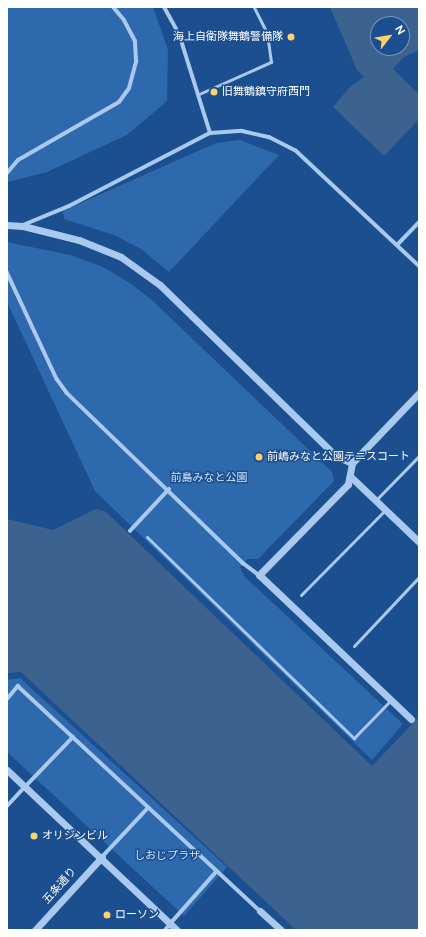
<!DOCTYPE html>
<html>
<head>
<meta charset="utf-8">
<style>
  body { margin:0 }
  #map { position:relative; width:426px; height:937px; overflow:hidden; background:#1b4f8f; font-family:Figtree,"Noto Sans JP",sans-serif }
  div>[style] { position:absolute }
  .green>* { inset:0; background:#2e69ad }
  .water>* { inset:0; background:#3c6290 }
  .service>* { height:3px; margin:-1.5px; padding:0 1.5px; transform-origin:1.5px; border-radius:1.5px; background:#a9c9ee }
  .pedestrian>* { height:3.5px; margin:-1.75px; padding:0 1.75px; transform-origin:1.75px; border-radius:1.75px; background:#a9c9ee }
  .minor>* { height:4px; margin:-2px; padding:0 2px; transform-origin:2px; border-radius:2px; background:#a9c9ee }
  .tertiary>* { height:7px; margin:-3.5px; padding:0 3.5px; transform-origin:3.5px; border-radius:3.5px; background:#a9c9ee }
  .dots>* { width:11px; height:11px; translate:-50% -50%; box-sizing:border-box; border:2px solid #1b4f8f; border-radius:50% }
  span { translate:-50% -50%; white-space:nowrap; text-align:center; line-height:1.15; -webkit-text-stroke:3px #1b4f8f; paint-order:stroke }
  .poi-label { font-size:11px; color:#fff }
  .right { translate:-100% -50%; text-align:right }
  .left { translate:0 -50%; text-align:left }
  .park-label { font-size:11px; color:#cfe3fa }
  .street-label { font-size:11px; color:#fff }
  .frame { position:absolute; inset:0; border:8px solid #fff; pointer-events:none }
  .north { position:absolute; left:370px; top:16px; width:40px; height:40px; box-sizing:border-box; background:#1b4f8f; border:1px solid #7695bc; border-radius:50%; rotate:59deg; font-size:11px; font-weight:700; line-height:16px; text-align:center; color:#fff }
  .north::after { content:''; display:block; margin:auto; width:14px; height:18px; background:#ffd166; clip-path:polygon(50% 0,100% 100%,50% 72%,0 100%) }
</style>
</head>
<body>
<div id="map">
  <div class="green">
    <div style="clip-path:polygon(7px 7px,153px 7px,168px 50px,167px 101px,127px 135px,47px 172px,7px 182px)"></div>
    <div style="clip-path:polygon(240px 140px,279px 155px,169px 272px,141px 249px,114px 235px,64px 219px,63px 211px,216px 143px)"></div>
    <div style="clip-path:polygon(7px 242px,70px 255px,101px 266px,130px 283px,153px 301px,332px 472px,334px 481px,258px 559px,247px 559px,240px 567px,244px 576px,403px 724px,372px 760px,95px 491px,7px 302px)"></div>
    <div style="clip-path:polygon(20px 678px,227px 867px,184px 916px,7px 752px,7px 680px)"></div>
  </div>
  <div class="water">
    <div style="clip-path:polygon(evenodd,330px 7px,419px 7px,419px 50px,404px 57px,393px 69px,419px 94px,419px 119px,384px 156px,333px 107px,350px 87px,364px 77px,357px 70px,330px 7px,378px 24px,402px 24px,402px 48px,378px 48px,378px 24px)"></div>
    <div style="clip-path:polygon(96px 509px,106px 512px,372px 766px,419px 717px,419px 930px,296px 930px,21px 672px,7px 673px,7px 519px,53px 530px)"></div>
  </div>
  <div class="service">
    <div style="left:199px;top:94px;width:79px;rotate:-24deg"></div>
    <div style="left:271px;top:62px;width:29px;rotate:-98deg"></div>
    <div style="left:267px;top:33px;width:29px;rotate:-117deg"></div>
    <div style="left:376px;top:500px;width:62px;rotate:-45.7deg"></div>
    <div style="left:147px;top:537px;width:289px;rotate:44.2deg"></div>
    <div style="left:354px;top:738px;width:53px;rotate:-45.8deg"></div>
    <div style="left:301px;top:595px;width:120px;rotate:-45.3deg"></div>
    <div style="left:354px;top:646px;width:95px;rotate:-46.7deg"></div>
  </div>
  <div class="pedestrian">
    <div style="left:7px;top:272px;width:118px;rotate:65deg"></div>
    <div style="left:57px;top:379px;width:17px;rotate:54deg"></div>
    <div style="left:67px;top:393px;width:245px;rotate:44deg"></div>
    <div style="left:243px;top:563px;width:20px;rotate:37deg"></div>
    <div style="left:130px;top:531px;width:57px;rotate:-47.1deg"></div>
    <div style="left:7px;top:699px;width:17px;rotate:-50deg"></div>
    <div style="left:18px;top:686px;width:330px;rotate:42.9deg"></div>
    <div style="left:25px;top:787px;width:69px;rotate:-46.2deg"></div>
    <div style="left:102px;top:857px;width:67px;rotate:-46.8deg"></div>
    <div style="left:170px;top:924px;width:69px;rotate:-48.5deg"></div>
  </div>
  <div class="minor">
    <div style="left:164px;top:7px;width:31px;rotate:61deg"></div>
    <div style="left:179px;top:34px;width:104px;rotate:72.6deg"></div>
    <div style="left:7px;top:173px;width:17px;rotate:-50deg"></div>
    <div style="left:18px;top:160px;width:116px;rotate:-29.9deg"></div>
    <div style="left:119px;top:102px;width:17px;rotate:-54deg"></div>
    <div style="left:129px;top:88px;width:28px;rotate:-75deg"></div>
    <div style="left:136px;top:61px;width:20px;rotate:-93deg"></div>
    <div style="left:135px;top:41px;width:24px;rotate:-118deg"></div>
    <div style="left:124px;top:20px;width:17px;rotate:-130deg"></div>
    <div style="left:23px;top:225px;width:50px;rotate:-22.4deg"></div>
    <div style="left:69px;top:206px;width:159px;rotate:-27.4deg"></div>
    <div style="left:210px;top:133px;width:32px;rotate:-4deg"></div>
    <div style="left:242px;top:131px;width:28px;rotate:13deg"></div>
    <div style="left:269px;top:137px;width:29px;rotate:27deg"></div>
    <div style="left:295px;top:150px;width:170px;rotate:43.1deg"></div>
    <div style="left:397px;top:245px;width:32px;rotate:-46deg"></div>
    <div style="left:7px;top:806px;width:26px;rotate:-47deg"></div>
    <div style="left:165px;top:930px;width:8px;rotate:-50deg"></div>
  </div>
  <div class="tertiary">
    <div style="left:7px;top:225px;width:16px;rotate:4deg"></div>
    <div style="left:23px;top:226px;width:58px;rotate:14deg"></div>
    <div style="left:79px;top:240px;width:45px;rotate:22deg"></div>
    <div style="left:121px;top:257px;width:48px;rotate:35.7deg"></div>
    <div style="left:160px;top:285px;width:245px;rotate:44.2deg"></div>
    <div style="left:336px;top:456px;width:17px;rotate:24deg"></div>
    <div style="left:350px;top:476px;width:95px;rotate:43.7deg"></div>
    <div style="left:411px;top:719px;width:209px;rotate:-136.5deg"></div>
    <div style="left:259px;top:575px;width:127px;rotate:-45.6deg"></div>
    <div style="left:348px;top:484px;width:21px;rotate:-79deg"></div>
    <div style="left:352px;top:463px;width:97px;rotate:-46.3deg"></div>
    <div style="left:7px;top:770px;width:233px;rotate:43.3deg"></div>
    <div style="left:260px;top:911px;width:28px;rotate:42deg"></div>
    <div style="left:35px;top:930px;width:99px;rotate:-47.5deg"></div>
  </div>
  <div class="dots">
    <div style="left:291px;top:37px;background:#ffd166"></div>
    <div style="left:214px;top:92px;background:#ffd166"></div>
    <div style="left:259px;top:457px;background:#ffd166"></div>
    <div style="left:34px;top:836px;background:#ffd166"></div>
    <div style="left:107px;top:915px;background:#ffd166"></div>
  </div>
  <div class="poi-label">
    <span class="right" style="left:283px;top:37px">海上自衛隊舞鶴警備隊</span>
    <span class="left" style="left:222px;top:92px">旧舞鶴鎮守府西門</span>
    <span class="left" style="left:267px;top:457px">前嶋みなと公園テニスコート</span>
    <span class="left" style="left:42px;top:836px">オリジンビル</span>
    <span class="left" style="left:115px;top:915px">ローソン</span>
  </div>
  <div class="park-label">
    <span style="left:209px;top:478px">前島みなと公園</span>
    <span style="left:167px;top:856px">しおじプラザ</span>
  </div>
  <div class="street-label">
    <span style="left:60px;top:886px;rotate:-48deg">五条通り</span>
  </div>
  <div class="frame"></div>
  <div class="north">N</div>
</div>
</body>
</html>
